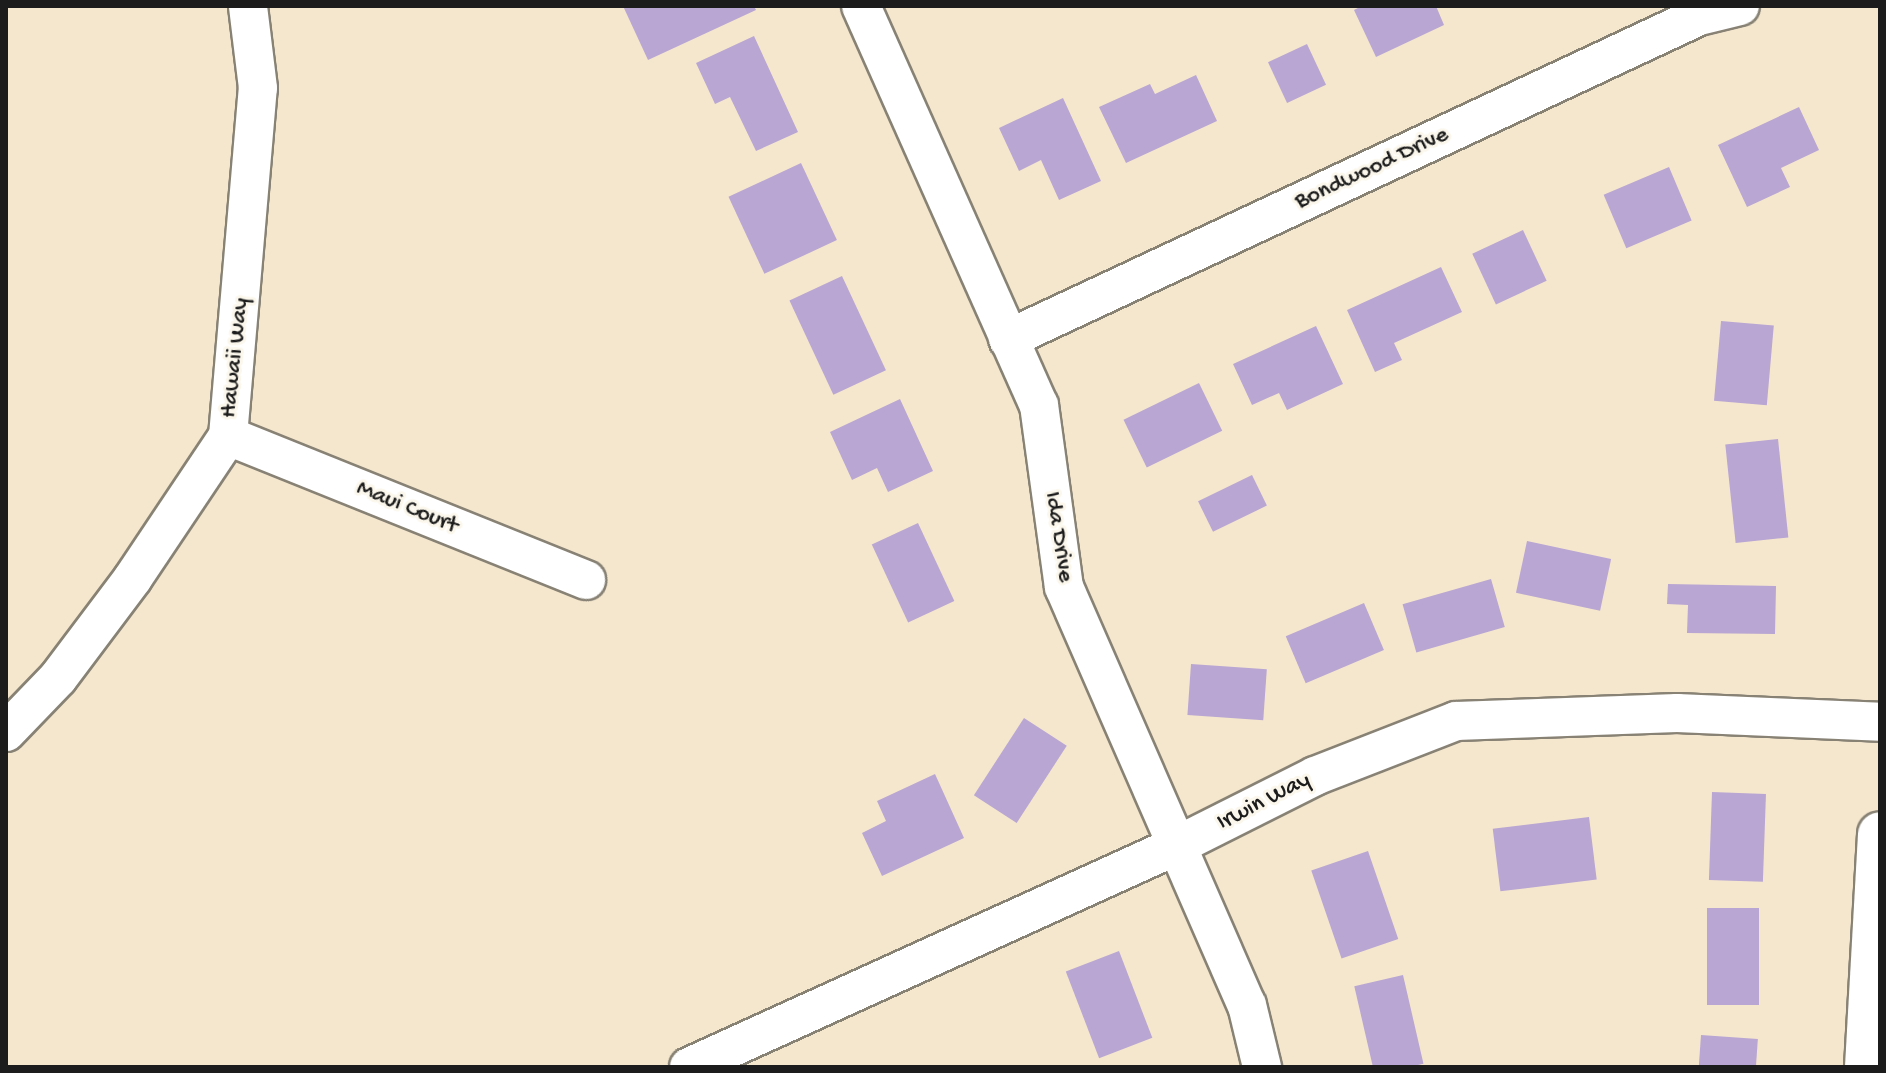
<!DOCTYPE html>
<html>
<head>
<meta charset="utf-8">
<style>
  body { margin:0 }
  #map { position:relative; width:1886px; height:1073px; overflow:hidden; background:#f5e7ce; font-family:"Gochi Hand",sans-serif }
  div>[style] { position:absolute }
  .building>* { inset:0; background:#b9a6d2; transform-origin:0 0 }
  .roads { filter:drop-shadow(2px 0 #888275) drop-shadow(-2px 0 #888275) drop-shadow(0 2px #888275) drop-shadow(0 -2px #888275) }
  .street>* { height:38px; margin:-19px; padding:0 19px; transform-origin:19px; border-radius:19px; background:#fff }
  .secondary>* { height:44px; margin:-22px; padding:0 22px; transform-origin:22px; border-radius:22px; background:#fff }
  span { translate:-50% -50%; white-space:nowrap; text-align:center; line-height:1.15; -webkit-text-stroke:6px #fbf7ec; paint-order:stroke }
  .street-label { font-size:24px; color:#1c1c1c }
  .frame { position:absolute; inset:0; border:8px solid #1c1c1c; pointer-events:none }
</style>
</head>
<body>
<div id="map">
  <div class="building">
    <div style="clip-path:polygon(623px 6px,754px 6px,756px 10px,648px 60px)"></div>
    <div style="clip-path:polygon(1362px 6px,1436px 6px,1444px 25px,1376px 57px,1354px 10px)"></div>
    <div style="clip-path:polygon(754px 36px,798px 132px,756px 151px,730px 97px,715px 104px,696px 63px)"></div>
    <div style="left:1307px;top:44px;width:45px;height:43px;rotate:65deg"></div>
    <div style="clip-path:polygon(1196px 75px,1217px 121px,1126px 163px,1099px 107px,1150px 84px,1155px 94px)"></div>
    <div style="clip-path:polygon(1063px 98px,1101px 181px,1059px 200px,1041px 160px,1019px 171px,999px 128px)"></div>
    <div style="clip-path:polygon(1799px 107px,1819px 150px,1781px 168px,1790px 187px,1747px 207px,1718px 145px)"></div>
    <div style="left:801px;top:163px;width:85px;height:80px;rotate:65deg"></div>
    <div style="left:1669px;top:167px;width:58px;height:71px;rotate:67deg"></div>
    <div style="left:1523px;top:230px;width:56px;height:56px;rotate:65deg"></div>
    <div style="clip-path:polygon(1441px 267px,1462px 312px,1394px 343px,1402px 360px,1375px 372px,1347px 310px)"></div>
    <div style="left:842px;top:276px;width:104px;height:58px;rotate:65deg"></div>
    <div style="left:1721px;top:321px;width:53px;height:80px;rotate:5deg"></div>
    <div style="clip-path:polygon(1316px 326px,1343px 384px,1287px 410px,1279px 393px,1252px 405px,1233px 364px)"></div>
    <div style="left:1199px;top:383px;width:53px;height:84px;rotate:64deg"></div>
    <div style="clip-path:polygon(900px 399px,933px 471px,888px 492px,877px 468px,852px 480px,830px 432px)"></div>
    <div style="left:1778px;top:439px;width:99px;height:53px;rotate:84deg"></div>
    <div style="left:1252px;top:475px;width:34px;height:60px;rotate:64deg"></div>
    <div style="left:918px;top:523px;width:86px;height:51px;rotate:65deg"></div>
    <div style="left:1527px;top:541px;width:86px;height:53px;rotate:12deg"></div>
    <div style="left:1491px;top:579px;width:50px;height:92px;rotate:74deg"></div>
    <div style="clip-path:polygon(1668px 584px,1776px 586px,1775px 634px,1687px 633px,1688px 605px,1667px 604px)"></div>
    <div style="left:1364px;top:603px;width:51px;height:85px;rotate:67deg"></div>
    <div style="left:1191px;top:664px;width:76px;height:51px;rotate:4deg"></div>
    <div style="left:1024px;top:718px;width:51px;height:92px;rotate:33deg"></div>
    <div style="clip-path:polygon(935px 774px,964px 838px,882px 876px,862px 833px,886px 821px,877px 801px)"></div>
    <div style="left:1712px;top:792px;width:54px;height:88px;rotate:2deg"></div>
    <div style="left:1589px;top:817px;width:63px;height:97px;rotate:83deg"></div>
    <div style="left:1368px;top:851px;width:93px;height:60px;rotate:71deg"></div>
    <div style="left:1707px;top:908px;width:52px;height:97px"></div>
    <div style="left:1119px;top:951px;width:93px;height:57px;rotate:69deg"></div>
    <div style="left:1403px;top:975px;width:91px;height:50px;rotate:77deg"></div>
    <div style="left:1701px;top:1035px;width:57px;height:32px;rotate:4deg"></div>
  </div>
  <div class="roads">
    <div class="street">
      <div style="left:861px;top:6px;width:437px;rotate:66deg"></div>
      <div style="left:1039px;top:405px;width:184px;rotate:82.2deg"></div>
      <div style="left:1064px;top:587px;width:456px;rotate:66.4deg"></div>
      <div style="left:1247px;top:1005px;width:64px;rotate:76.4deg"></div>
      <div style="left:1008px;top:339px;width:763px;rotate:-25.05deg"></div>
      <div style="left:1699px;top:16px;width:42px;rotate:-13.7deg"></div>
      <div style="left:228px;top:436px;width:386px;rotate:21.9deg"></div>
      <div style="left:6px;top:732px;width:75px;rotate:-46.1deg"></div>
      <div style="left:58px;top:678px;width:125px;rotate:-53.1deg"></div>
      <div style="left:133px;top:578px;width:171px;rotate:-56.2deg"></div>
      <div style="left:228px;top:436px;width:349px;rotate:-85.1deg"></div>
      <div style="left:258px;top:88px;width:83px;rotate:-97deg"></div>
      <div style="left:689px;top:1067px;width:537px;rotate:-24.42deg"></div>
      <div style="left:1178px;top:845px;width:153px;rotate:-26.7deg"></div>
      <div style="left:1315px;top:776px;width:151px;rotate:-21.3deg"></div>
      <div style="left:1456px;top:721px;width:221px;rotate:-2.1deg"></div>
      <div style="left:1677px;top:713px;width:203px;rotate:2.5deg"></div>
    </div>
    <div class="secondary">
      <div style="left:1867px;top:1067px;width:233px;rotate:-86.8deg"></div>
    </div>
  </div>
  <div class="street-label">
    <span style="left:1372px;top:169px;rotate:-25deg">Bondwood Drive</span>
    <span style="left:236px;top:358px;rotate:-84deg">Hawaii Way</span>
    <span style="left:407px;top:508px;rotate:22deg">Maui Court</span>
    <span style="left:1058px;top:537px;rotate:81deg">Ida Drive</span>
    <span style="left:1264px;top:802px;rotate:-27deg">Irwin Way</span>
  </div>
  <div class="frame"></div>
</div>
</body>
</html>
